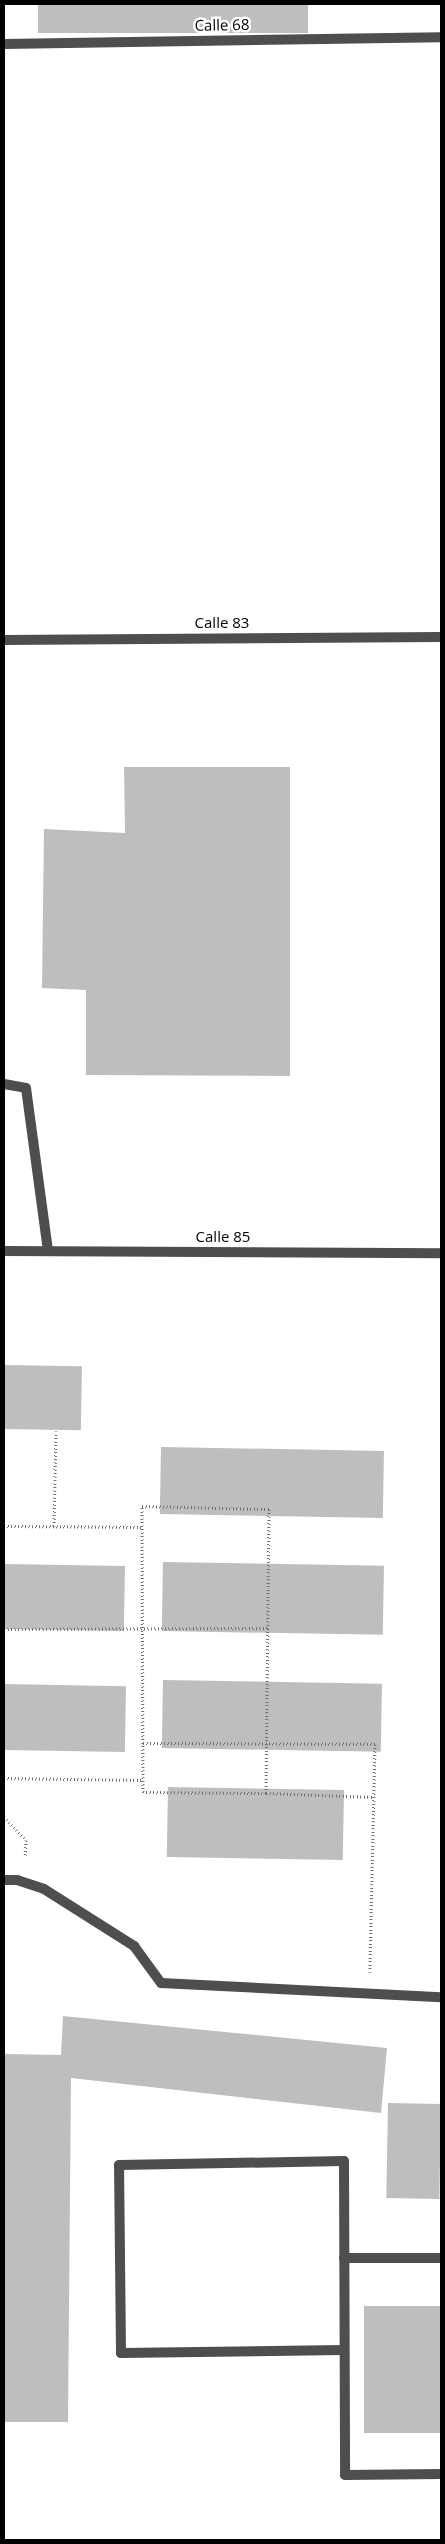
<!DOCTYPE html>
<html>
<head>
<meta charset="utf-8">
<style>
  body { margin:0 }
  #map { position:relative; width:445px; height:2544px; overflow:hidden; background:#fff; font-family:"Open Sans",sans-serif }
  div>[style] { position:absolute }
  .building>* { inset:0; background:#bebebe; transform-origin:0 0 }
  .path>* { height:3px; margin-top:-1.5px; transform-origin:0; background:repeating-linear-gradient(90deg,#707070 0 1px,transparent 0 3.5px) }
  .service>* { height:10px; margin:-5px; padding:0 5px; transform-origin:5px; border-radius:5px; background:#4e4e4e }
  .minor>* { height:10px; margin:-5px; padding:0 5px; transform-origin:5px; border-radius:5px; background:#4e4e4e }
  span { translate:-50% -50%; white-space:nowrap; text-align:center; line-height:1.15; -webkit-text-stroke:5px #fff; paint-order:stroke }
  .street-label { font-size:15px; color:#000 }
  .frame { position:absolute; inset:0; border:5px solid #000; pointer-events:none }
</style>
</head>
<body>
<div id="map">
  <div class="building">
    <div style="left:38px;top:4px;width:270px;height:29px"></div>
    <div style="clip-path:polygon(124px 767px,290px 767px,290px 1076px,86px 1075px,86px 990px,42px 988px,44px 829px,125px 833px)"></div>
    <div style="left:4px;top:1365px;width:78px;height:64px;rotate:1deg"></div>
    <div style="left:161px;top:1447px;width:223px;height:67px;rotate:1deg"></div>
    <div style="left:163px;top:1562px;width:221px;height:69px;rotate:1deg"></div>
    <div style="left:4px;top:1564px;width:121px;height:65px;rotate:1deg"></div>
    <div style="left:163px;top:1680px;width:219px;height:68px;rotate:1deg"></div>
    <div style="left:4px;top:1684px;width:122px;height:66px;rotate:1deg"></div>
    <div style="left:168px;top:1787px;width:176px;height:70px;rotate:1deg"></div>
    <div style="clip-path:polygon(63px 2016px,387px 2048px,381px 2113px,71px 2078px,68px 2422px,4px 2422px,4px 2054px,61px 2055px)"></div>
    <div style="left:388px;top:2103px;width:53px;height:95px;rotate:1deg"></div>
    <div style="left:441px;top:2306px;width:127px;height:77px;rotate:90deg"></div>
  </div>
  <div class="path">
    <div style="left:4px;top:1526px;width:139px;rotate:0.4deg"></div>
    <div style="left:54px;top:1526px;width:95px;rotate:-88.8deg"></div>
    <div style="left:4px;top:1629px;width:264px;rotate:-0.2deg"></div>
    <div style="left:143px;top:1743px;width:232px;rotate:0.2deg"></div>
    <div style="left:375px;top:1744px;width:228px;rotate:91.3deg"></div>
    <div style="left:4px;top:1778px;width:139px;rotate:0.8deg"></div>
    <div style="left:266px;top:1793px;width:123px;rotate:-179.5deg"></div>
    <div style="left:143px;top:1792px;width:286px;rotate:-90.2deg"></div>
    <div style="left:142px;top:1506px;width:127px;rotate:1.4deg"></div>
    <div style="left:269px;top:1509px;width:284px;rotate:90.6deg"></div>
    <div style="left:266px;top:1793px;width:108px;rotate:2.1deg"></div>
    <div style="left:4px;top:1817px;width:32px;rotate:46deg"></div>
    <div style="left:26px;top:1840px;width:17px;rotate:93deg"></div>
  </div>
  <div class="service">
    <div style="left:4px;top:1084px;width:22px;rotate:10deg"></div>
    <div style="left:26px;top:1088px;width:164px;rotate:82.3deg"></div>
    <div style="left:4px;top:1880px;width:13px"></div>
    <div style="left:17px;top:1880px;width:28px;rotate:18deg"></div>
    <div style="left:44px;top:1889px;width:107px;rotate:32.3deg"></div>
    <div style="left:134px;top:1946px;width:46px;rotate:53.9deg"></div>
    <div style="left:161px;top:1983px;width:280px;rotate:2.9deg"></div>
    <div style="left:344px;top:2258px;width:97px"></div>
    <div style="left:344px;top:2350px;width:223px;rotate:179.2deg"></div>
    <div style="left:121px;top:2353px;width:188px;rotate:-90.6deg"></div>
    <div style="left:119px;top:2165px;width:225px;rotate:-1deg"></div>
    <div style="left:344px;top:2161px;width:314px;rotate:89.8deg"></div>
    <div style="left:345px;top:2475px;width:96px;rotate:-0.6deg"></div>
  </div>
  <div class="minor">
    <div style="left:4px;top:44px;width:437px;rotate:-0.9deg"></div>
    <div style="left:4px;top:640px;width:437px;rotate:-0.4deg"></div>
    <div style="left:4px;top:1251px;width:437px;rotate:0.3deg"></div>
  </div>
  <div class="street-label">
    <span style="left:222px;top:25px;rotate:-1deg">Calle 68</span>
    <span style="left:222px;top:623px">Calle 83</span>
    <span style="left:223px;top:1237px">Calle 85</span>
  </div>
  <div class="frame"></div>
</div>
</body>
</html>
